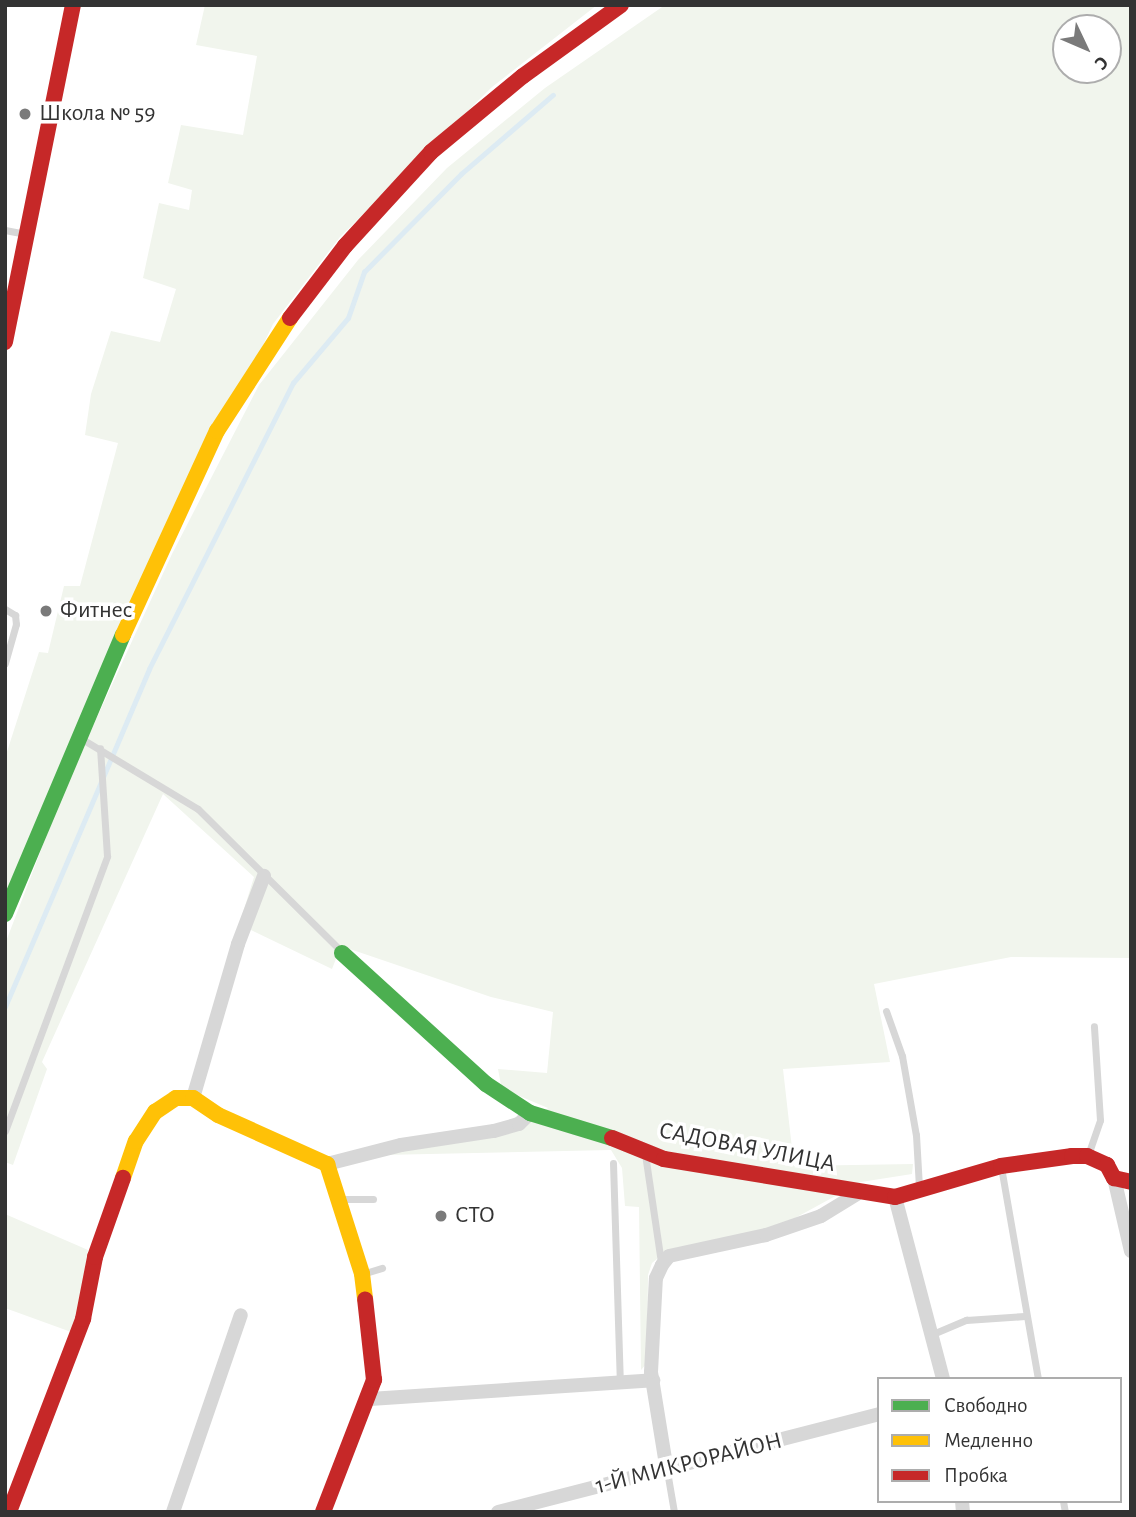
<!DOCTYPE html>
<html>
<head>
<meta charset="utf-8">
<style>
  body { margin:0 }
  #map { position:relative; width:1136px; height:1517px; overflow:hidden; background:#fff; font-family:"Alegreya Sans",sans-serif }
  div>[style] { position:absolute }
  .green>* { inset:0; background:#f1f5ed }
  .stream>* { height:4.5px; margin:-2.25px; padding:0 2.25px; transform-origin:2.25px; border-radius:2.25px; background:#ddebf3 }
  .lane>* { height:7px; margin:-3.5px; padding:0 3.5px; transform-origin:3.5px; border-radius:3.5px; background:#d7d7d7 }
  .street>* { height:14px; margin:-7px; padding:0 7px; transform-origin:7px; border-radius:7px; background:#d7d7d7 }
  .fast>* { height:16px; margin:-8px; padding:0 8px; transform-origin:8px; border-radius:8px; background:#4caf50 }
  .slow>* { height:16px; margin:-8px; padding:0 8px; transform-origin:8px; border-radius:8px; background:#ffc107 }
  .jam>* { height:16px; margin:-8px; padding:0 8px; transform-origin:8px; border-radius:8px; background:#c62828 }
  .dots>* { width:19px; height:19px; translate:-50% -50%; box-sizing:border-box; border:4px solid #fff; border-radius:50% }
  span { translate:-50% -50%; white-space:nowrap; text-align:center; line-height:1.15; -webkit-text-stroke:7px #fff; paint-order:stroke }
  .poi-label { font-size:24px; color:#333 }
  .left { translate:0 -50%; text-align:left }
  .street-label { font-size:24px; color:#333 }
  .frame { position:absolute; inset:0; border:7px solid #333; pointer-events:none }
  .legend { position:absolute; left:877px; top:1377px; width:245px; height:126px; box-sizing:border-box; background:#fff; border:2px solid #adadad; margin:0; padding:9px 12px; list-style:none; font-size:21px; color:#333 }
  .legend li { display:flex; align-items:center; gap:14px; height:35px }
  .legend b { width:35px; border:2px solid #adadad }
  .north { position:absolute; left:1052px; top:14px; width:70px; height:70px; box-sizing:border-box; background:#fff; border:2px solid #adadad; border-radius:50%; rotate:134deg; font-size:19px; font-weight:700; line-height:28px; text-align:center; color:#333 }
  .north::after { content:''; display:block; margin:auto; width:24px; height:32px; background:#7a7a7a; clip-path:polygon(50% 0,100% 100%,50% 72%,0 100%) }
</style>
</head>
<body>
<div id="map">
  <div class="green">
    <div style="clip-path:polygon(205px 5px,597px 5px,492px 87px,340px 237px,273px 324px,5px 896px,5px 758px,39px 652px,48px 653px,64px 586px,80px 586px,118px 443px,85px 435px,91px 394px,111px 331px,160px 342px,176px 289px,143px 278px,159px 203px,189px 210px,192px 190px,168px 183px,181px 125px,243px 135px,257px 56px,196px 45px)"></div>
    <div style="clip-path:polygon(evenodd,665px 5px,1131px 5px,1131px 958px,1011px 957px,874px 984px,890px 1062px,783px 1069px,794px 1166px,913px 1164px,912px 1174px,861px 1182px,786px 1223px,727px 1240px,668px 1250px,652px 1263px,648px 1275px,647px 1363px,641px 1370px,639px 1207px,625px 1206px,622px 1168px,611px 1150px,383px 1155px,520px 1129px,548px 1108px,510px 1092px,501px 1085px,498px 1069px,547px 1073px,553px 1012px,491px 997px,341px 946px,332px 969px,251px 930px,240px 922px,254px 877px,163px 794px,42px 1062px,47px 1069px,13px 1165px,5px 1162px,5px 944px,66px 785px,172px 554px,259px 385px,358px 260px,447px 168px,545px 88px,665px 5px,1066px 28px,1108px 28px,1108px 70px,1066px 70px,1066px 28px)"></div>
    <div style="clip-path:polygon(5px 1214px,88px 1250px,74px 1333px,5px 1308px)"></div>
  </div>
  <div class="stream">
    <div style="left:5px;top:1007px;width:367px;rotate:-66.9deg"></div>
    <div style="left:149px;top:669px;width:320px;rotate:-63.3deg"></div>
    <div style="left:293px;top:383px;width:85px;rotate:-49.8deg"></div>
    <div style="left:348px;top:318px;width:49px;rotate:-70.8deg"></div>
    <div style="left:364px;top:272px;width:138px;rotate:-45.3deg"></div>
    <div style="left:461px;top:174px;width:121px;rotate:-40.7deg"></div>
  </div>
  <div class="lane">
    <div style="left:5px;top:230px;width:21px;rotate:11deg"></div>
    <div style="left:5px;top:609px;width:12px;rotate:31deg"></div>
    <div style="left:15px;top:615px;width:9px;rotate:84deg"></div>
    <div style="left:16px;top:624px;width:41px;rotate:105.8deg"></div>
    <div style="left:82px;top:739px;width:135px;rotate:31.1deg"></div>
    <div style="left:198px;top:809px;width:202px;rotate:44.8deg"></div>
    <div style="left:886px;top:1011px;width:48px;rotate:70.4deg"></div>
    <div style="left:902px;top:1056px;width:80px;rotate:80deg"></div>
    <div style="left:916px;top:1135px;width:52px;rotate:86.7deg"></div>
    <div style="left:5px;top:1131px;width:293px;rotate:-69.6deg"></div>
    <div style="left:107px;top:856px;width:108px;rotate:-93.7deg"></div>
    <div style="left:645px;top:1154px;width:110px;rotate:81.6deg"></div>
    <div style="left:1088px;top:1155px;width:37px;rotate:-71deg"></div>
    <div style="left:1100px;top:1120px;width:94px;rotate:-93.7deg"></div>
    <div style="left:613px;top:1163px;width:219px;rotate:88.2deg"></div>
    <div style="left:1001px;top:1167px;width:215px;rotate:80.1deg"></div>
    <div style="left:342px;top:1199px;width:31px"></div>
    <div style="left:362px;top:1274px;width:21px;rotate:-17deg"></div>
    <div style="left:935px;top:1333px;width:34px;rotate:-23deg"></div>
    <div style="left:966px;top:1320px;width:59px;rotate:-3.9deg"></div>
    <div style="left:667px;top:1471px;width:42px;rotate:80.3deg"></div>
    <div style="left:1063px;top:1501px;width:11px;rotate:80deg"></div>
  </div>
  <div class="street">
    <div style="left:193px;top:1098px;width:160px;rotate:-73.7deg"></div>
    <div style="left:238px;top:944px;width:73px;rotate:-69.1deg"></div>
    <div style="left:327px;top:1164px;width:76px;rotate:-14.4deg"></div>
    <div style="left:401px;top:1145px;width:94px;rotate:-8.6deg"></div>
    <div style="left:494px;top:1131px;width:26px;rotate:-16deg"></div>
    <div style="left:519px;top:1124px;width:16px;rotate:-45deg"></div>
    <div style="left:1114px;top:1178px;width:75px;rotate:76.9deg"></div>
    <div style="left:895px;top:1197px;width:188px;rotate:75.2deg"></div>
    <div style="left:370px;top:1399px;width:284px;rotate:-3.8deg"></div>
    <div style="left:667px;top:1471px;width:100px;rotate:-99.2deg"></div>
    <div style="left:651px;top:1372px;width:94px;rotate:-87deg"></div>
    <div style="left:656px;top:1278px;width:14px;rotate:-65deg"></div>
    <div style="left:662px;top:1265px;width:11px;rotate:-52deg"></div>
    <div style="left:669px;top:1256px;width:99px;rotate:-12.2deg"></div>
    <div style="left:766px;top:1235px;width:58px;rotate:-19.1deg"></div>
    <div style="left:821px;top:1216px;width:42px;rotate:-31.4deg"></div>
    <div style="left:962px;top:1501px;width:11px;rotate:85deg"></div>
    <div style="left:173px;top:1512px;width:208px;rotate:-71deg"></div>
    <div style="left:498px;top:1512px;width:393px;rotate:-14.4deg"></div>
  </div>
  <div class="fast">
    <div style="left:5px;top:914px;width:303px;rotate:-67.1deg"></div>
    <div style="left:342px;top:953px;width:195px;rotate:42.3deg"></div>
    <div style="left:486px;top:1084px;width:53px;rotate:33.4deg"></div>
    <div style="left:530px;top:1113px;width:86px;rotate:17deg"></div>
  </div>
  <div class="slow">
    <div style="left:123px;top:635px;width:225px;rotate:-65.3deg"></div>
    <div style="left:217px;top:431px;width:135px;rotate:-57.1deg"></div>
    <div style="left:123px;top:1178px;width:39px;rotate:-71deg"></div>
    <div style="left:136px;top:1141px;width:35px;rotate:-57deg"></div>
    <div style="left:155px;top:1112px;width:25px;rotate:-34deg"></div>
    <div style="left:176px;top:1098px;width:17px"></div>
    <div style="left:193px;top:1098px;width:30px;rotate:34deg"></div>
    <div style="left:218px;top:1115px;width:120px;rotate:24.2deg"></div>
    <div style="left:327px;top:1164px;width:115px;rotate:72.3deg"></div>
    <div style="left:362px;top:1274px;width:25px;rotate:83deg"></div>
  </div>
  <div class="jam">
    <div style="left:290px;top:318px;width:91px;rotate:-52.6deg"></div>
    <div style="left:345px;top:246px;width:127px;rotate:-47.5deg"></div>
    <div style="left:431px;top:152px;width:119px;rotate:-39.6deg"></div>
    <div style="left:523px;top:76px;width:121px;rotate:-35.9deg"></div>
    <div style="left:5px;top:342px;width:344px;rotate:-78.6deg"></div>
    <div style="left:612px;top:1138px;width:56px;rotate:22deg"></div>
    <div style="left:664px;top:1159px;width:234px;rotate:9.3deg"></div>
    <div style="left:895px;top:1197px;width:110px;rotate:-16.3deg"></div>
    <div style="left:1001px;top:1166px;width:72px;rotate:-8deg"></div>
    <div style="left:1072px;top:1156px;width:15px"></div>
    <div style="left:1087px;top:1156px;width:22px;rotate:24deg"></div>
    <div style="left:1107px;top:1165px;width:15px;rotate:62deg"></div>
    <div style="left:1114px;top:1178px;width:17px;rotate:13deg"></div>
    <div style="left:9px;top:1512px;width:207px;rotate:-69deg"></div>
    <div style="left:83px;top:1319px;width:63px;rotate:-79deg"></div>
    <div style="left:95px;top:1257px;width:84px;rotate:-70.5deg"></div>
    <div style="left:323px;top:1512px;width:142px;rotate:-68.9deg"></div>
    <div style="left:374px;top:1380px;width:81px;rotate:-96.3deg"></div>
  </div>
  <div class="dots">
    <div style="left:25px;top:114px;background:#7a7a7a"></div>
    <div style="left:46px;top:611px;background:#7a7a7a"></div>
    <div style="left:441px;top:1216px;background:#7a7a7a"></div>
  </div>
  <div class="poi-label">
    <span class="left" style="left:39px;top:114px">Школа № 59</span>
    <span class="left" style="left:60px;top:611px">Фитнес</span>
    <span class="left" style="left:455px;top:1216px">СТО</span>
  </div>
  <div class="street-label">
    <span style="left:747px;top:1148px;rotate:11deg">САДОВАЯ УЛИЦА</span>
    <span style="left:689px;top:1464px;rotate:-14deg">1-Й МИКРОРАЙОН</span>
  </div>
  <div class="frame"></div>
  <ul class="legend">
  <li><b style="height:9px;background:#4caf50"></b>Свободно</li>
  <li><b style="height:9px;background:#ffc107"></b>Медленно</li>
  <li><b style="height:9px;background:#c62828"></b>Пробка</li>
  </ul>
  <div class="north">С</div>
</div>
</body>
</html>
